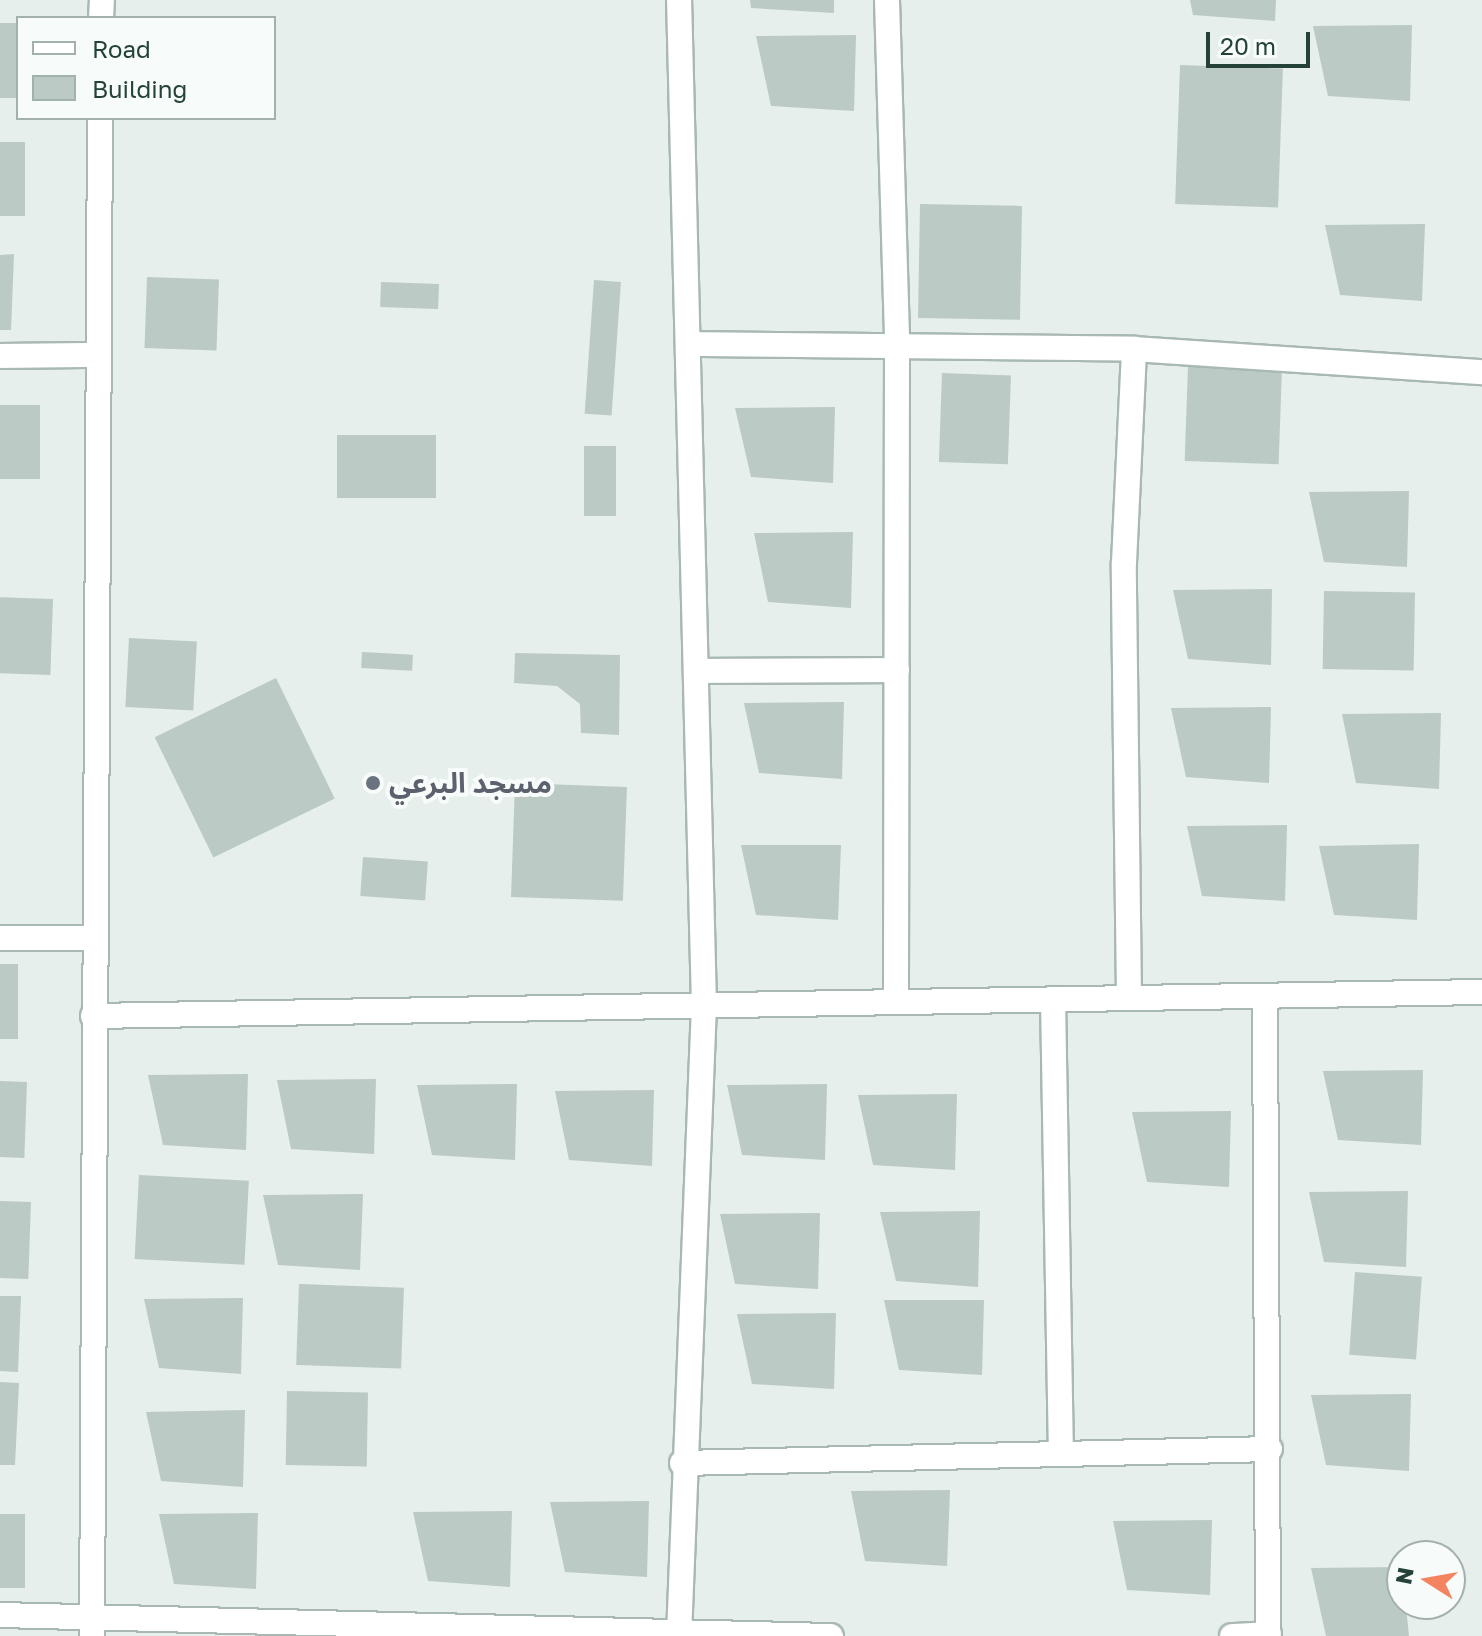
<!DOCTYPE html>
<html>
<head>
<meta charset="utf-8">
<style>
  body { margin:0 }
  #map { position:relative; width:1482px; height:1636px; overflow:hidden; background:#e6efeb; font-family:"Golos Text","Noto Sans Arabic",sans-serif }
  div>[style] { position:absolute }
  .building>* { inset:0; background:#bbcac4; transform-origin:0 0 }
  .roads { filter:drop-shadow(2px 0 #a8b8b2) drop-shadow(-2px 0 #a8b8b2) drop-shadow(0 2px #a8b8b2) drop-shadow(0 -2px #a8b8b2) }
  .minor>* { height:24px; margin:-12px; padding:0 12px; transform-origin:12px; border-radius:12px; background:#fff }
  .dots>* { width:22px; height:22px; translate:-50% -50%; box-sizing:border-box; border:4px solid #f7fbf9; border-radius:50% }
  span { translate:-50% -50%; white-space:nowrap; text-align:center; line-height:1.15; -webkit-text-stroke:8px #f7fbf9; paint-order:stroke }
  .worship-label { font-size:28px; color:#5b616d; font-weight:700 }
  .left { translate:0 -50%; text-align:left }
  .legend { position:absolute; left:16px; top:16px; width:260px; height:104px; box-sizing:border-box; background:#f7fbf9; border:2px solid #a3b1ad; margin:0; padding:10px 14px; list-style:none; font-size:24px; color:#24423a }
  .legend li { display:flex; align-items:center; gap:16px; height:40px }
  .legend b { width:40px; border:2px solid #a3b1ad }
  .north { position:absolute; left:1386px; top:1540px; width:80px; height:80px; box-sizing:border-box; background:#f7fbf9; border:2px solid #a3b1ad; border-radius:50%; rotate:281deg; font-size:22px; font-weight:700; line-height:32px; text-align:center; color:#24423a }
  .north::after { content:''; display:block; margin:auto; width:28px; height:36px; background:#f4845f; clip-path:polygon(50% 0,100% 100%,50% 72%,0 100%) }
  .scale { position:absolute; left:1206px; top:32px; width:104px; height:36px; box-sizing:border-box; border:4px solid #24423a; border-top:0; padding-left:10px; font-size:24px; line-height:28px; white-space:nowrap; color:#24423a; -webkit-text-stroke:6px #f7fbf9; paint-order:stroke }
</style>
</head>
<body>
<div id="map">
  <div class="building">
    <div style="clip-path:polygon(750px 0,834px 0,834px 13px,751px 8px)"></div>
    <div style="clip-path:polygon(1190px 0,1276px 0,1275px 21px,1193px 15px)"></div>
    <div style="left:0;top:23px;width:18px;height:75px"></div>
    <div style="clip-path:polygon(1412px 25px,1410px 101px,1328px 96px,1313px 26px)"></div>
    <div style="clip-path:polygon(856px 35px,854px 111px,771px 106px,756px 36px)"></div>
    <div style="left:1180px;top:65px;width:103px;height:139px;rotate:2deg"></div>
    <div style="left:0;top:142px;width:25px;height:74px"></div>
    <div style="left:920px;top:204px;width:102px;height:114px;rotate:1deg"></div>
    <div style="clip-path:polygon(1425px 224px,1422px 301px,1340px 295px,1325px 225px)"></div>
    <div style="clip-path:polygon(14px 254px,11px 330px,0 330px,0 255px)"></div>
    <div style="left:147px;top:277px;width:72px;height:71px;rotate:2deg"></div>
    <div style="left:594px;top:280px;width:27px;height:134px;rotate:4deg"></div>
    <div style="left:381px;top:282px;width:58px;height:25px;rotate:2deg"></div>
    <div style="left:1188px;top:366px;width:94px;height:95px;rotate:2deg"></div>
    <div style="left:942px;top:373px;width:69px;height:89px;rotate:2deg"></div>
    <div style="left:0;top:405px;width:40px;height:74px"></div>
    <div style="clip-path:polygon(835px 407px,833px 483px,751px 477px,735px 408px)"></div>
    <div style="left:436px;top:435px;width:63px;height:99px;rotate:90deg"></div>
    <div style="left:584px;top:446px;width:32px;height:70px"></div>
    <div style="clip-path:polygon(1409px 491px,1407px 567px,1324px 562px,1309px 492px)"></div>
    <div style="clip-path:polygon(853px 532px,851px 608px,768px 602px,754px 533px)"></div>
    <div style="clip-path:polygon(1272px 589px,1271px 665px,1188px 659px,1173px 590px)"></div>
    <div style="left:1324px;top:591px;width:91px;height:78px;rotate:1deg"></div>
    <div style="left:53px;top:599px;width:76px;height:53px;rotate:92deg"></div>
    <div style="left:129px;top:638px;width:68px;height:69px;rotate:3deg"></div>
    <div style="left:362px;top:652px;width:51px;height:16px;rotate:3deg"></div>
    <div style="clip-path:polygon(515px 653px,620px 655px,619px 735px,581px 733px,580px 704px,557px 686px,514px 683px)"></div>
    <div style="left:276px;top:678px;width:134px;height:135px;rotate:64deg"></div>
    <div style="clip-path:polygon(844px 702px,842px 779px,759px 773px,744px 703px)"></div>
    <div style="clip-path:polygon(1271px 707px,1269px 783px,1186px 777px,1171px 708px)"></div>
    <div style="clip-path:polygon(1441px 713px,1439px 789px,1356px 783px,1342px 714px)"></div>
    <div style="left:515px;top:783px;width:112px;height:114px;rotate:2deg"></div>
    <div style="clip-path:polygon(1287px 825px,1285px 901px,1202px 896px,1187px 826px)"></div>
    <div style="clip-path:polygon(1419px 844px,1417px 920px,1334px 915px,1319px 846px)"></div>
    <div style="clip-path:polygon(741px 845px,841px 845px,838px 920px,756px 915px)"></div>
    <div style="left:363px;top:857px;width:65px;height:39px;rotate:4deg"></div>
    <div style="left:0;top:964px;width:18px;height:75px"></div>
    <div style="clip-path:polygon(1423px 1070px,1421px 1145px,1338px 1140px,1323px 1071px)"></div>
    <div style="clip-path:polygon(248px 1074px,246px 1150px,163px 1145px,148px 1075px)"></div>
    <div style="clip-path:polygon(376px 1079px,374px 1154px,291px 1149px,277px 1080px)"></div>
    <div style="left:27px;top:1082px;width:76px;height:27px;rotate:92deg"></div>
    <div style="clip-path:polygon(517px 1084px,515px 1160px,432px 1155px,417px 1085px)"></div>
    <div style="clip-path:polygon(827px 1084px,825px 1160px,742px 1155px,727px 1085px)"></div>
    <div style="clip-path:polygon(654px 1090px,652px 1166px,569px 1160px,555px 1091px)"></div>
    <div style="clip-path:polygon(957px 1094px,955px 1170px,873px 1165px,858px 1095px)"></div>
    <div style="clip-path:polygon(1231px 1111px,1229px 1187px,1147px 1182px,1132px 1112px)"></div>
    <div style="left:139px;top:1175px;width:110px;height:84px;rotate:3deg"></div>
    <div style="clip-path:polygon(1408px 1191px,1406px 1267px,1324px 1262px,1309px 1192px)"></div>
    <div style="clip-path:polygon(363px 1194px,360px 1270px,278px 1265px,263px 1195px)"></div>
    <div style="left:31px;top:1202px;width:77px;height:31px;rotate:92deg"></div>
    <div style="clip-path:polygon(980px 1211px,978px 1287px,896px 1281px,880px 1212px)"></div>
    <div style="clip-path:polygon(820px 1213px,818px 1289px,735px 1284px,720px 1214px)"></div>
    <div style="left:1355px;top:1272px;width:67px;height:83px;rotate:4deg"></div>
    <div style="left:299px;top:1284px;width:105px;height:81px;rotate:2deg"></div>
    <div style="clip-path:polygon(0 1296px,21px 1296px,18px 1372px,0 1371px)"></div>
    <div style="clip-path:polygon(243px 1298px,241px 1374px,159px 1368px,144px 1299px)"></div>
    <div style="clip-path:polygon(884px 1300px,984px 1300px,982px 1375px,899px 1370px)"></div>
    <div style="clip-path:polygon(836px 1313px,834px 1389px,752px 1384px,737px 1314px)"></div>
    <div style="clip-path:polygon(0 1382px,19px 1383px,15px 1465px,0 1465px)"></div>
    <div style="left:287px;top:1391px;width:81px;height:74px;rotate:1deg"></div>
    <div style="clip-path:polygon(1411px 1394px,1409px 1471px,1326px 1465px,1311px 1395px)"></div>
    <div style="clip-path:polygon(245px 1410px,243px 1487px,161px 1481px,146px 1412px)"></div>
    <div style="clip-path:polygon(950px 1490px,947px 1566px,865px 1561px,851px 1491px)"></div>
    <div style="clip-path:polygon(649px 1501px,647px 1577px,565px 1572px,550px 1502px)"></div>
    <div style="clip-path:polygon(512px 1511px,510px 1587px,428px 1581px,413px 1512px)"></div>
    <div style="clip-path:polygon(258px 1513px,256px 1589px,174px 1584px,159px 1514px)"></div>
    <div style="left:0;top:1514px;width:25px;height:74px"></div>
    <div style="clip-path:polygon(1212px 1520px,1210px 1595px,1127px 1590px,1113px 1521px)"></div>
    <div style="clip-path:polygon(1402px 1567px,1409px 1636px,1326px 1636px,1311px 1568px)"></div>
  </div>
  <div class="roads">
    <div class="minor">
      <div style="left:887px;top:0;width:346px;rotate:88.3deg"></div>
      <div style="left:897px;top:346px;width:656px;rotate:90.09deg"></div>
      <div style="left:101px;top:18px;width:18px;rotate:-87deg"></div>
      <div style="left:691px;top:344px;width:443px;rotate:0.6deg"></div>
      <div style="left:1134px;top:349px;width:349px;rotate:3.8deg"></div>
      <div style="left:0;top:356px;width:96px;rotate:-0.6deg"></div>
      <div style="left:697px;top:671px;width:200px;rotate:-0.3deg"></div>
      <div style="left:0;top:938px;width:96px"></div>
      <div style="left:1265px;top:996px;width:640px;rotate:89.73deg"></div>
      <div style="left:1129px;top:998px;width:435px;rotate:-90.7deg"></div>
      <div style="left:1124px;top:563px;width:214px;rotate:-87.3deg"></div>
      <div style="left:1053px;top:999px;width:453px;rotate:89deg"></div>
      <div style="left:93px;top:1016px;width:1389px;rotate:-0.99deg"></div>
      <div style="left:682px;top:1463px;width:588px;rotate:-1.36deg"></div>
      <div style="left:0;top:1615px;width:831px;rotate:1.45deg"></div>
      <div style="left:92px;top:1636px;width:1518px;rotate:-89.7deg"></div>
      <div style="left:679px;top:1636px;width:630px;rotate:-87.73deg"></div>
      <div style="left:704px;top:1006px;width:1006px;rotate:-91.42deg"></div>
      <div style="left:1232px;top:1636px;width:37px;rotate:-3deg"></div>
    </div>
  </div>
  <div class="dots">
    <div style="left:373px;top:783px;background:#6b7280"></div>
  </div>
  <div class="worship-label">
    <span class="left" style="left:389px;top:783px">مسجد البرعي</span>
  </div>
  <ul class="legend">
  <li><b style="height:10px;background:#fff"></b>Road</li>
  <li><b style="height:22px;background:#bbcac4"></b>Building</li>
  </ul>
  <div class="north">N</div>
  <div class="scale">20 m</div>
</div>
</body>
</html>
